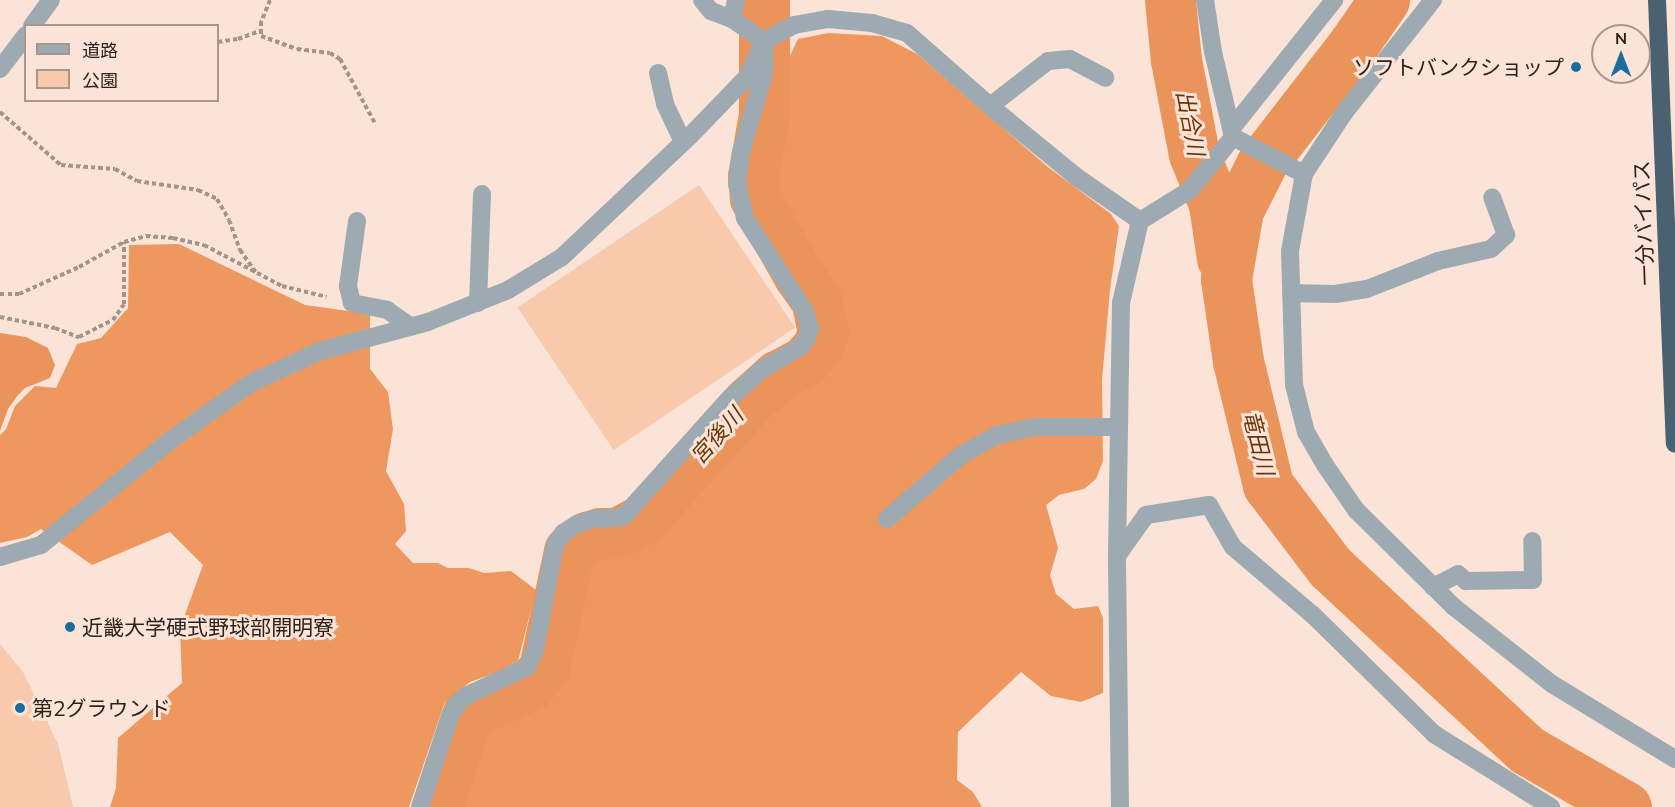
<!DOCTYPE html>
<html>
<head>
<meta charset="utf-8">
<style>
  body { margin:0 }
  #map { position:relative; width:1675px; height:807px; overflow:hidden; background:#fbe4d7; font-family:Mulish,"Noto Sans JP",sans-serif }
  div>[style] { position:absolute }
  .green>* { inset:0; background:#f8c9ac; transform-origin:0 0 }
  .forest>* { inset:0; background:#ee9860 }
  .water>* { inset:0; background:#ea945c }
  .river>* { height:51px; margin:-25.5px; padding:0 25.5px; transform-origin:25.5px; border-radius:25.5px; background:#ea945c }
  .path>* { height:4px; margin-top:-2px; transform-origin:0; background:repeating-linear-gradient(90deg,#a49389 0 4.5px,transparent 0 7.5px) }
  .minor>* { height:18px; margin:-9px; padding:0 9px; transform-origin:9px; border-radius:9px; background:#9eaab2 }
  .highway>* { height:18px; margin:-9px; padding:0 9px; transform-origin:9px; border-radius:9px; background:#4a6172 }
  .dots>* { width:16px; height:16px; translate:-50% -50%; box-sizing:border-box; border:3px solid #fbe4d7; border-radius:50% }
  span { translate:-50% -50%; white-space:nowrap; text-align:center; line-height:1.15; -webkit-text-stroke:6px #fbe4d7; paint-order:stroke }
  .poi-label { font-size:21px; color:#2c221c }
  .right { translate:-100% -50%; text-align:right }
  .left { translate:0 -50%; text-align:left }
  .street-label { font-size:21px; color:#2c221c }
  .water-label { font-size:22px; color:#6a3407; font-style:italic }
  .legend { position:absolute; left:24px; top:24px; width:195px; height:78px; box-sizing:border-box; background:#fbe4d7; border:2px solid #a8968c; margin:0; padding:8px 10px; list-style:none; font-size:18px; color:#2c221c }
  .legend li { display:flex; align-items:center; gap:12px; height:30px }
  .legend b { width:30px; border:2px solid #a8968c }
  .north { position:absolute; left:1591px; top:24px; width:60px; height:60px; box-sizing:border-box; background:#fbe4d7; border:2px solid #a8968c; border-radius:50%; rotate:0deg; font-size:16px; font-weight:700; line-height:24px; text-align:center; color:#2c221c }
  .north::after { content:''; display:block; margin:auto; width:21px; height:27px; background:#186f9f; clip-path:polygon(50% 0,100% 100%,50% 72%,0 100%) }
</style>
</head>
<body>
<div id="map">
  <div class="green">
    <div style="left:699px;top:185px;width:172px;height:219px;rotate:56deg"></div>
    <div style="clip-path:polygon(0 644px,23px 672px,58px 744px,73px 807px,0 807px)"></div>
  </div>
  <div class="forest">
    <div style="clip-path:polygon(828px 33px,882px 36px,917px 54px,1048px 167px,1111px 214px,1119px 226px,1110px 290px,1102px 380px,1103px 461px,1096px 479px,1084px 489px,1059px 495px,1046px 505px,1058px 548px,1050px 575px,1056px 594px,1074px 609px,1098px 606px,1103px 618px,1103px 693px,1081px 702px,1051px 696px,1021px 672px,958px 732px,957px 780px,973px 792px,982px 807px,441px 807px,469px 727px,476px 715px,522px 695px,545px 680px,559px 635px,568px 575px,575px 550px,585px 541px,619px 539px,641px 528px,722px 436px,773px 386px,816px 363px,831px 333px,823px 304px,761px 198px,760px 166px,771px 134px,772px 104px,779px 79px,798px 39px)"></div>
    <div style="clip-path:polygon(179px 244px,305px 305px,370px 314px,370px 369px,388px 392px,393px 429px,386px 471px,404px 504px,406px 531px,395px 544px,413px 563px,438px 563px,448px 568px,469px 568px,484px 573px,511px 571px,536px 590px,518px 661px,501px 671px,470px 682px,445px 702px,409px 807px,110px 807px,116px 788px,118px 738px,182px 683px,180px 628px,203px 565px,170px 532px,92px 565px,41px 529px,27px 537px,0 543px,0 435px,6px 429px,15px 406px,35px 386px,56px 388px,77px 344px,101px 338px,128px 308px,129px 245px)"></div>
  </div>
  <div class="water">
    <div style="clip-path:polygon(0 333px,26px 337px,48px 348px,55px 365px,50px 378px,25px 388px,18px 395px,8px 409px,0 431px)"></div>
  </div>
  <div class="river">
    <div style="left:1170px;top:0;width:60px;rotate:84.3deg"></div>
    <div style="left:1176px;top:60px;width:96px;rotate:79.2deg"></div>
    <div style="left:1194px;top:154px;width:54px;rotate:68.2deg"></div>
    <div style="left:1214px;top:204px;width:55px;rotate:81.6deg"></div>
    <div style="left:1384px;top:0;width:55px;rotate:124.6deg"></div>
    <div style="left:1353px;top:45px;width:147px;rotate:127.8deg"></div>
    <div style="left:1263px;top:161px;width:55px;rotate:117deg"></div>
    <div style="left:1238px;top:210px;width:70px;rotate:99.9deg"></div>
    <div style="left:1226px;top:279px;width:83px;rotate:81.7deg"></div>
    <div style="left:1238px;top:361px;width:128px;rotate:76.4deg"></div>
    <div style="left:1268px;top:485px;width:103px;rotate:52.9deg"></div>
    <div style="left:1330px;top:567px;width:269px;rotate:42.9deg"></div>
    <div style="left:1527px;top:750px;width:114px;rotate:29.9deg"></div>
    <div style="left:437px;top:807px;width:99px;rotate:-71.7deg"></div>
    <div style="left:468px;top:713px;width:67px;rotate:-23.9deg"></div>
    <div style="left:529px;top:686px;width:23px;rotate:-50deg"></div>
    <div style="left:544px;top:668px;width:120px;rotate:-77.9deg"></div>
    <div style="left:569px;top:551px;width:23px;rotate:-38deg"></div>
    <div style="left:587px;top:537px;width:14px;rotate:-17deg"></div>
    <div style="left:600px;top:533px;width:17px"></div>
    <div style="left:617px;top:533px;width:30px;rotate:-28deg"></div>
    <div style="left:643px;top:519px;width:157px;rotate:-48.1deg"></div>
    <div style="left:748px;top:402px;width:39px;rotate:-42deg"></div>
    <div style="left:777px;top:376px;width:32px;rotate:-28deg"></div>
    <div style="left:805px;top:361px;width:20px;rotate:-49deg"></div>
    <div style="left:818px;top:346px;width:15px;rotate:-70deg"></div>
    <div style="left:823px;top:332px;width:33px;rotate:-102deg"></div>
    <div style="left:816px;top:300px;width:29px;rotate:-125deg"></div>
    <div style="left:799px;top:276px;width:90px;rotate:-119.4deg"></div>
    <div style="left:755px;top:198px;width:22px;rotate:-95deg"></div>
    <div style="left:753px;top:176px;width:62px;rotate:-79.8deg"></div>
    <div style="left:764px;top:115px;width:115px;rotate:-90deg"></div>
  </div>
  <div class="path">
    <div style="left:270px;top:0;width:24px;rotate:112deg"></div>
    <div style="left:261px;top:22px;width:14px;rotate:90deg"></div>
    <div style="left:261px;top:36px;width:38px;rotate:20deg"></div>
    <div style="left:297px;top:49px;width:33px;rotate:7deg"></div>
    <div style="left:330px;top:53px;width:12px;rotate:31deg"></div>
    <div style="left:340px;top:59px;width:75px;rotate:61.4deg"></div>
    <div style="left:218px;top:42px;width:20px;rotate:-9deg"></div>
    <div style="left:238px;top:39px;width:23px;rotate:-20deg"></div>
    <div style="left:0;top:112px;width:81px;rotate:41deg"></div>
    <div style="left:61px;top:165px;width:54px;rotate:4.2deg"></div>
    <div style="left:115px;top:169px;width:25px;rotate:29deg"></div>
    <div style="left:137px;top:181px;width:62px;rotate:8.4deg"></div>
    <div style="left:198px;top:190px;width:21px;rotate:25deg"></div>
    <div style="left:217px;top:199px;width:24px;rotate:60deg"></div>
    <div style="left:229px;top:220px;width:32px;rotate:70deg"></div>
    <div style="left:240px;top:250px;width:29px;rotate:55deg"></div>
    <div style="left:0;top:294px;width:19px"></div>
    <div style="left:19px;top:294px;width:66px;rotate:-24.2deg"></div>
    <div style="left:79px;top:267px;width:51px;rotate:-29.1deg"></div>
    <div style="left:124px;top:242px;width:23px;rotate:-15deg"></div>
    <div style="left:146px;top:236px;width:27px;rotate:4deg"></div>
    <div style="left:173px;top:238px;width:32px;rotate:13deg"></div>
    <div style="left:204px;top:245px;width:88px;rotate:27.7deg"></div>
    <div style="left:282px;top:286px;width:46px;rotate:13.7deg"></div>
    <div style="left:0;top:317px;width:56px;rotate:11.3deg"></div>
    <div style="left:55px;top:328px;width:26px;rotate:21deg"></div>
    <div style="left:79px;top:337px;width:38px;rotate:-27deg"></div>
    <div style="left:113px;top:320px;width:19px;rotate:-55deg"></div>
    <div style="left:124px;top:304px;width:62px;rotate:-90deg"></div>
  </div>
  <div class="minor">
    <div style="left:702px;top:0;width:14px;rotate:51deg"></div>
    <div style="left:711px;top:11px;width:22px;rotate:21deg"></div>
    <div style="left:732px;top:19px;width:39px;rotate:35deg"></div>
    <div style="left:1433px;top:0;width:144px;rotate:128.2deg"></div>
    <div style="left:1344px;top:113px;width:73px;rotate:123.3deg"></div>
    <div style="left:1304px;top:174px;width:78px;rotate:100.3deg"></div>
    <div style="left:1290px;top:251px;width:134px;rotate:88.3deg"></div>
    <div style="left:1294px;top:385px;width:49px;rotate:75.7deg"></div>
    <div style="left:1306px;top:432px;width:38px;rotate:60deg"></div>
    <div style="left:1325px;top:465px;width:55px;rotate:55.4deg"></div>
    <div style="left:1356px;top:510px;width:138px;rotate:44.7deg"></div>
    <div style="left:1454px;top:607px;width:125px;rotate:38.2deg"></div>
    <div style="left:1552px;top:684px;width:144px;rotate:31.4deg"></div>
    <div style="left:732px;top:19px;width:19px;rotate:-78deg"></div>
    <div style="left:32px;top:26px;width:32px;rotate:-54deg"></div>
    <div style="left:0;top:69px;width:43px;rotate:-52.6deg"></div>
    <div style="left:658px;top:73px;width:32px;rotate:77deg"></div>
    <div style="left:665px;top:104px;width:42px;rotate:64.7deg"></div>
    <div style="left:990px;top:106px;width:73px;rotate:-37.8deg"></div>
    <div style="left:1048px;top:61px;width:22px;rotate:-5deg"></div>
    <div style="left:1070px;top:59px;width:40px;rotate:28deg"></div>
    <div style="left:1232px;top:128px;width:164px;rotate:-51.4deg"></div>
    <div style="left:1233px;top:137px;width:80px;rotate:27.5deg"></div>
    <div style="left:357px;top:221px;width:66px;rotate:97.9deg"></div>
    <div style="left:348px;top:286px;width:17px;rotate:77deg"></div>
    <div style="left:352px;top:303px;width:36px;rotate:11deg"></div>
    <div style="left:387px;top:310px;width:29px;rotate:35deg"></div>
    <div style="left:1291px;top:293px;width:44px;rotate:1.3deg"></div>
    <div style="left:1335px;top:294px;width:32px;rotate:-9deg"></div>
    <div style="left:1367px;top:289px;width:76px;rotate:-21.5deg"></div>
    <div style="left:1438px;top:261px;width:54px;rotate:-12.8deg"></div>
    <div style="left:1491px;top:249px;width:21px;rotate:-43deg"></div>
    <div style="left:1506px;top:235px;width:40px;rotate:-110.2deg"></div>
    <div style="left:478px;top:303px;width:109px;rotate:-87.9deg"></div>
    <div style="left:887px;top:519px;width:98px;rotate:-40.9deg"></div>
    <div style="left:961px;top:455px;width:41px;rotate:-29.1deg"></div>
    <div style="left:997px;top:435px;width:38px;rotate:-12deg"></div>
    <div style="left:1034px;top:427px;width:85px"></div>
    <div style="left:1117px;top:556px;width:50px;rotate:-54.7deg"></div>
    <div style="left:1146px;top:515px;width:64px;rotate:-9deg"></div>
    <div style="left:1209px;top:505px;width:48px;rotate:60.3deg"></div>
    <div style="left:1233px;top:547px;width:105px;rotate:40.4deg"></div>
    <div style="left:1313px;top:615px;width:170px;rotate:44.5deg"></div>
    <div style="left:1434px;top:734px;width:138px;rotate:32deg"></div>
    <div style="left:0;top:557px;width:43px;rotate:-16.3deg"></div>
    <div style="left:41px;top:545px;width:169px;rotate:-39deg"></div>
    <div style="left:172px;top:439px;width:97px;rotate:-35.3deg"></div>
    <div style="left:251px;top:383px;width:76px;rotate:-24.9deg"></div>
    <div style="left:320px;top:351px;width:112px;rotate:-15deg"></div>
    <div style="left:428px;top:322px;width:86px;rotate:-21.8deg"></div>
    <div style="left:508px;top:290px;width:63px;rotate:-31.4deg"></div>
    <div style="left:562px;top:257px;width:176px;rotate:-43.4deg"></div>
    <div style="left:690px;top:136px;width:83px;rotate:-46deg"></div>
    <div style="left:748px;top:76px;width:38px;rotate:-65deg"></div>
    <div style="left:764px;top:41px;width:34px;rotate:-28deg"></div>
    <div style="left:794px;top:25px;width:35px;rotate:-10deg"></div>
    <div style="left:828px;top:19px;width:44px;rotate:5.2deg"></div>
    <div style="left:872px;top:23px;width:36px;rotate:16deg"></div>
    <div style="left:907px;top:33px;width:111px;rotate:41.3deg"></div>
    <div style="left:990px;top:106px;width:114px;rotate:39.3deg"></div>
    <div style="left:1078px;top:178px;width:75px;rotate:34.7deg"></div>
    <div style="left:1433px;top:587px;width:28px;rotate:-27deg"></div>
    <div style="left:1458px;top:574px;width:11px;rotate:41deg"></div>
    <div style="left:1466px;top:581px;width:67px;rotate:-0.9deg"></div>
    <div style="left:1533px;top:580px;width:39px;rotate:-91deg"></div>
    <div style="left:420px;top:807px;width:96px;rotate:-71.8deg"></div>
    <div style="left:450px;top:716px;width:14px;rotate:-60deg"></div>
    <div style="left:457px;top:704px;width:12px;rotate:-42deg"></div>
    <div style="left:466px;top:696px;width:68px;rotate:-25.4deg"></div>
    <div style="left:527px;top:667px;width:19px;rotate:-65deg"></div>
    <div style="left:535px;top:650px;width:108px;rotate:-79.3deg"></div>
    <div style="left:555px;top:544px;width:14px;rotate:-54deg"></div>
    <div style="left:563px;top:533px;width:17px;rotate:-33deg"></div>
    <div style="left:577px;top:524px;width:17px;rotate:-17deg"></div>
    <div style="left:593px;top:519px;width:30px;rotate:-4deg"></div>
    <div style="left:623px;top:517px;width:159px;rotate:-48.1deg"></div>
    <div style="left:729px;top:399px;width:43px;rotate:-42.2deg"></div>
    <div style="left:761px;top:370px;width:45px;rotate:-30.5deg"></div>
    <div style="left:800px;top:347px;width:10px;rotate:-53deg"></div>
    <div style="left:806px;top:339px;width:12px;rotate:-70deg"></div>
    <div style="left:810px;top:328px;width:19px;rotate:-108deg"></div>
    <div style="left:804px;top:310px;width:109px;rotate:-122.7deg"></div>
    <div style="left:745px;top:218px;width:35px;rotate:-103deg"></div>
    <div style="left:737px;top:184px;width:32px;rotate:-83deg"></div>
    <div style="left:741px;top:152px;width:81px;rotate:-73.6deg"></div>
    <div style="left:764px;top:74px;width:29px;rotate:-90deg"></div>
    <div style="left:1120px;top:807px;width:251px;rotate:-90.7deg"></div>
    <div style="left:1117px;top:556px;width:253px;rotate:-89.1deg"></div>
    <div style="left:1121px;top:303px;width:84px;rotate:-77deg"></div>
    <div style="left:1140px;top:221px;width:59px;rotate:-31.8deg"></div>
    <div style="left:1190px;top:190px;width:68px;rotate:-50.9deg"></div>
    <div style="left:1233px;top:137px;width:87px;rotate:-103.2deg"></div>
    <div style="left:1213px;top:52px;width:53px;rotate:-98.7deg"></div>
  </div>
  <div class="highway">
    <div style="left:1657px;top:0;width:444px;rotate:87.7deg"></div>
  </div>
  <div class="dots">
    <div style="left:1576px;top:67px;background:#186f9f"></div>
    <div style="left:70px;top:627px;background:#186f9f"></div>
    <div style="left:20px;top:708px;background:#186f9f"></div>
  </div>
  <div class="poi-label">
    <span class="right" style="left:1564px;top:67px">ソフトバンクショップ</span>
    <span class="left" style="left:82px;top:627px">近畿大学硬式野球部開明寮</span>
    <span class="left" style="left:32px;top:708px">第2グラウンド</span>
  </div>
  <div class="street-label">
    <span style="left:1643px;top:223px;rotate:-92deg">一分バイパス</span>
  </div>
  <div class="water-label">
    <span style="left:1190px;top:123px;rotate:79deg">出合川</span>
    <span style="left:717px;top:436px;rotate:-48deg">宮後川</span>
    <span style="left:1258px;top:443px;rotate:76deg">竜田川</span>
  </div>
  <ul class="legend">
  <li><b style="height:8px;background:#9eaab2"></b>道路</li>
  <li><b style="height:16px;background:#f8c9ac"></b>公園</li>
  </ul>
  <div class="north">N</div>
</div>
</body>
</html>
